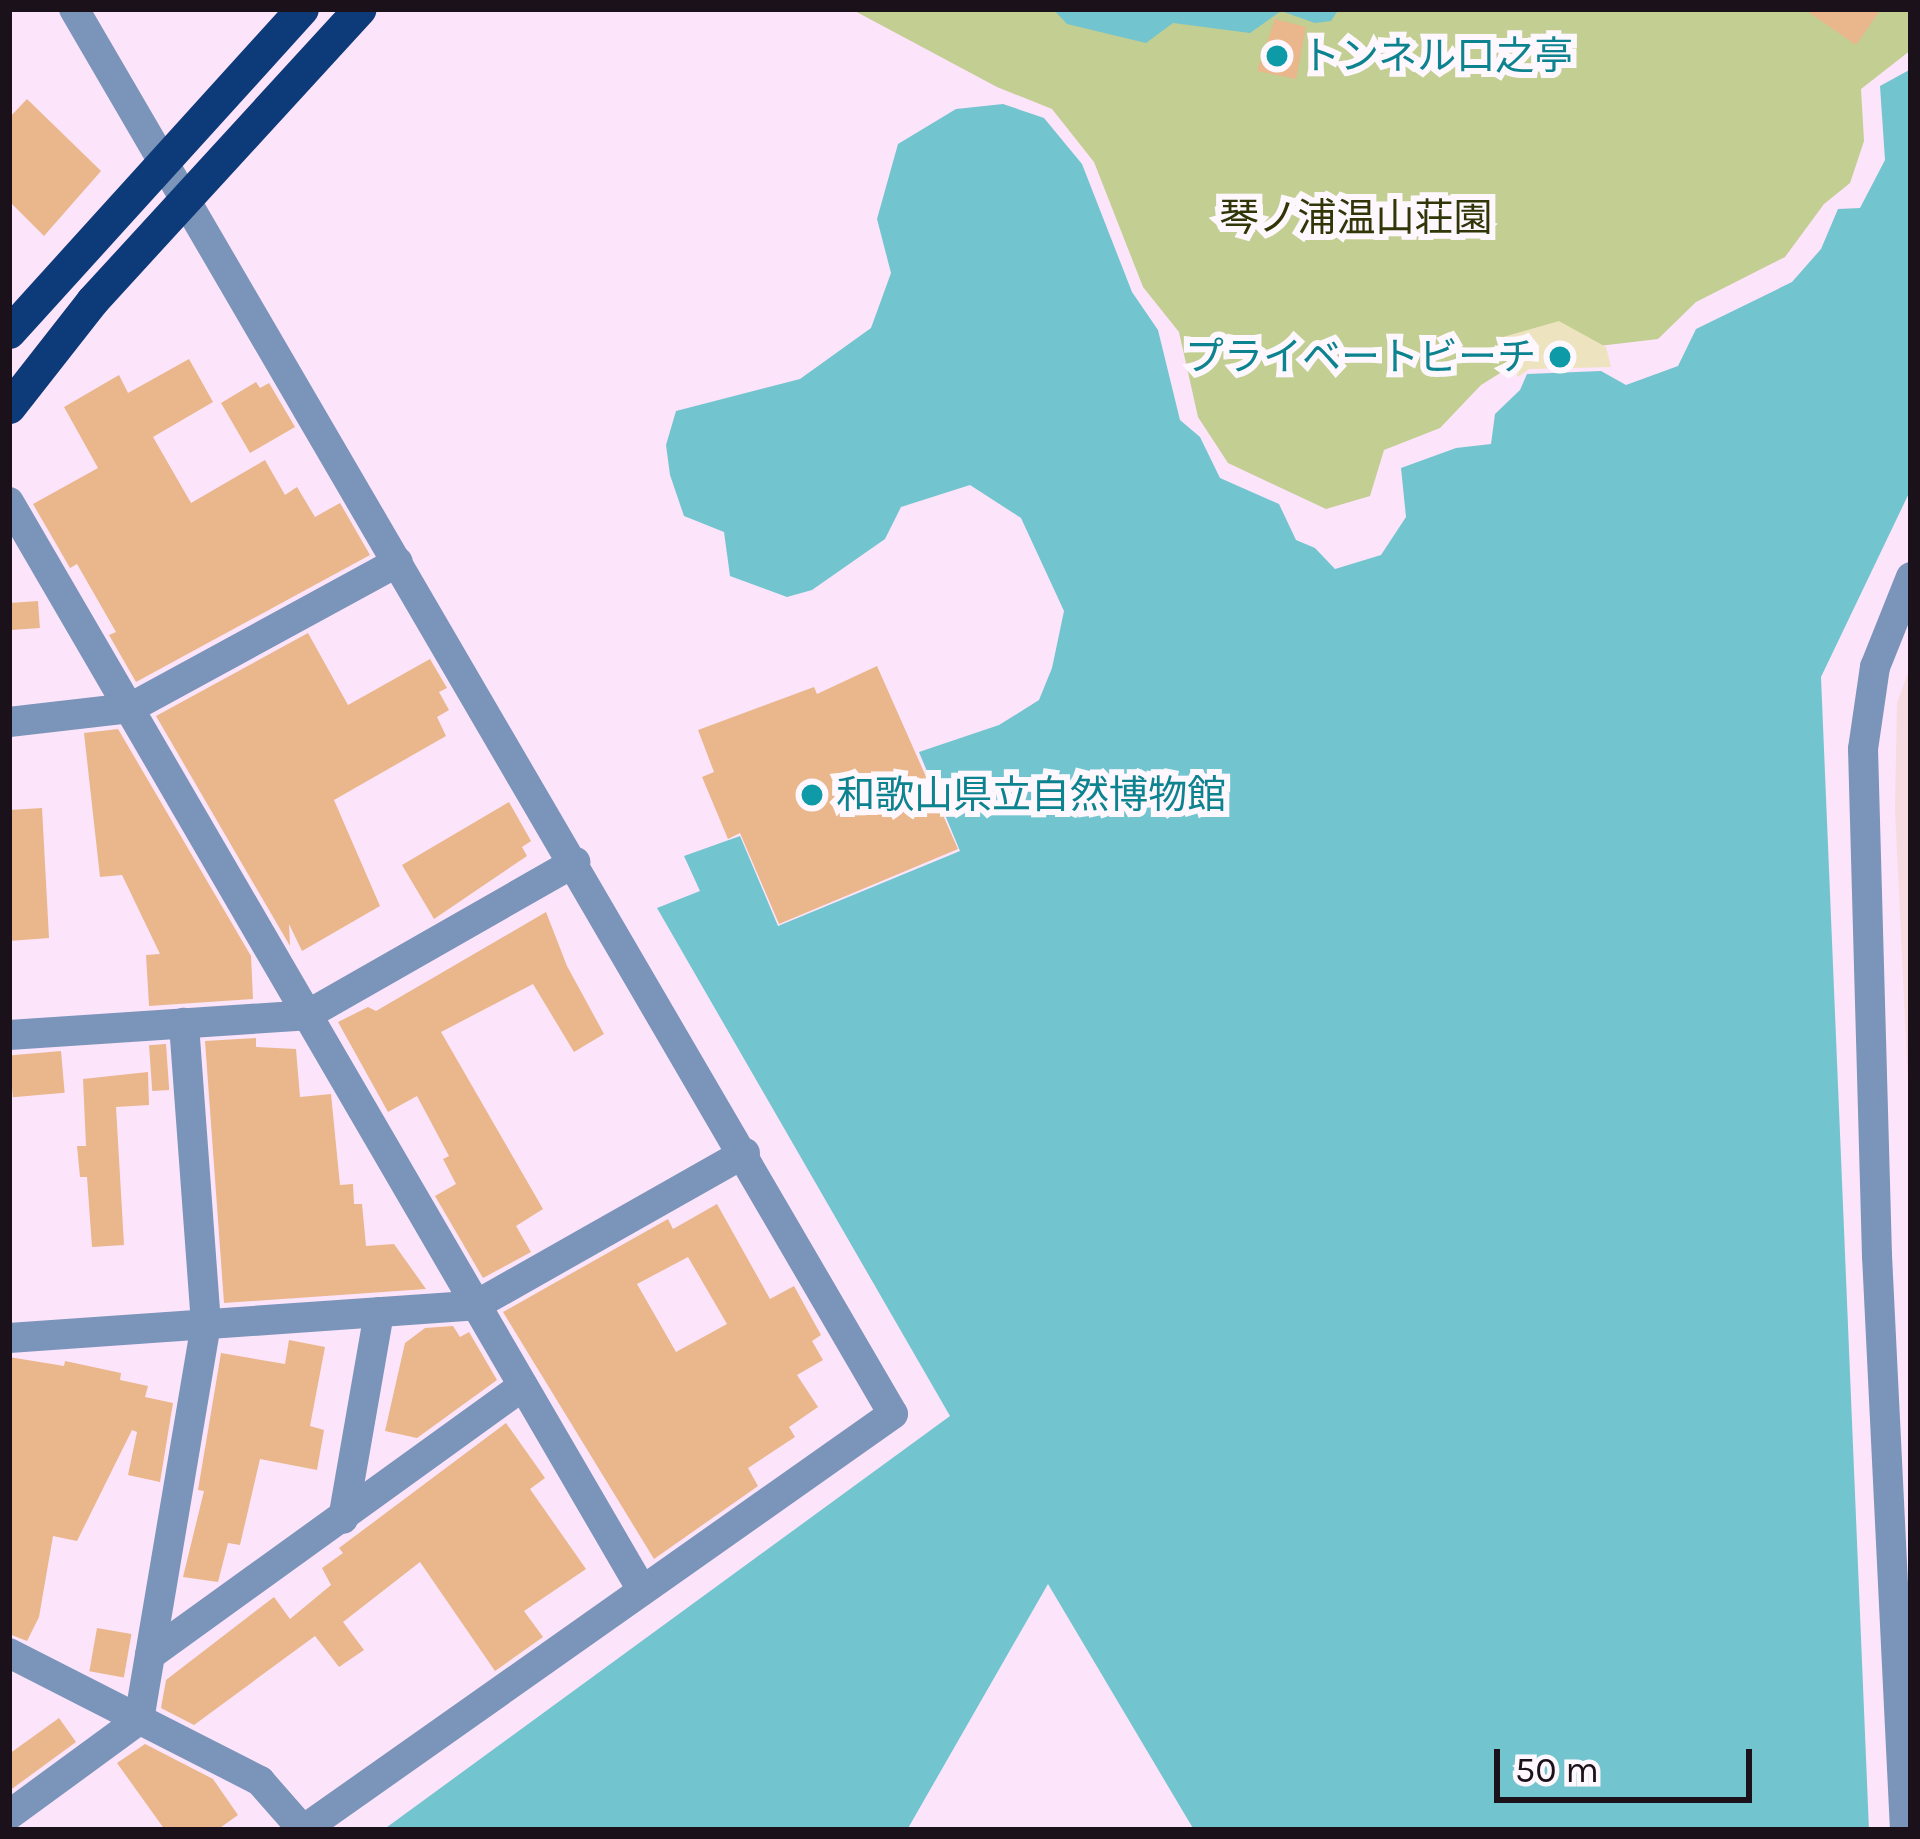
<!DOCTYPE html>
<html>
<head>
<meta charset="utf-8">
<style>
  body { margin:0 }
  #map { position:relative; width:1920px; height:1839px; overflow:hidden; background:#fce4fa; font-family:Karla,"Noto Sans JP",sans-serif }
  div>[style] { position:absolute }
  .industrial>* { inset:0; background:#f6dbe0 }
  .green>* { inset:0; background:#c2ce92 }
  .sand>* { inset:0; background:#ede3be }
  .water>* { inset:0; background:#72c5cf }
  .building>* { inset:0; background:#e9b78b; transform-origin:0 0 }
  .minor>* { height:30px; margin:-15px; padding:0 15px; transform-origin:15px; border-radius:15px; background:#7a94ba }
  .tertiary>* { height:30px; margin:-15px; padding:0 15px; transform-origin:15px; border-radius:15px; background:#7a94ba }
  .trunk>* { height:33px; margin:-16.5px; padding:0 16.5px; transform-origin:16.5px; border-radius:16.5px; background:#0d3a78 }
  .dots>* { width:33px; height:33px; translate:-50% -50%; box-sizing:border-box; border:6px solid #fef8fe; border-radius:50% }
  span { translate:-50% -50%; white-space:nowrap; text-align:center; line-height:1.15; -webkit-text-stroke:12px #fef8fe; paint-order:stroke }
  .culture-label { font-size:39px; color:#0d838f }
  .left { translate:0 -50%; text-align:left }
  .right { translate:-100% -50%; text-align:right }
  .park-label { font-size:39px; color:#303607 }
  .frame { position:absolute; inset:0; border:12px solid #1b111a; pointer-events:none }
  .scale { position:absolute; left:1494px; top:1749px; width:258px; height:54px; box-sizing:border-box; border:6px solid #1b111a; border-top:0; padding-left:15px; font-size:36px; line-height:42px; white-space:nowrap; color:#1b111a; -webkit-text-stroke:9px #fef8fe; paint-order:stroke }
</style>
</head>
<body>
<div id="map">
  <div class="industrial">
    <i style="clip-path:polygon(1911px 665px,1911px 1146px,1895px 809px,1897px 703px)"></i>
  </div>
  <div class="green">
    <i style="clip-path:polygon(851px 9px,1911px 9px,1911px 50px,1861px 89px,1864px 141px,1850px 183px,1824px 204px,1785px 257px,1696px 302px,1658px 339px,1531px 354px,1481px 385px,1440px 428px,1384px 450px,1370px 496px,1326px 509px,1228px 463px,1198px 417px,1179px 332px,1143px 287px,1094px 162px,1052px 109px,997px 87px)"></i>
  </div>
  <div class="sand">
    <i style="clip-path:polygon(1559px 321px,1606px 347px,1611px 367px,1529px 369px,1518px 377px,1503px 337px)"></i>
  </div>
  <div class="water">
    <i style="clip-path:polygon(1053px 9px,1124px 12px,1339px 9px,1331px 21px,1315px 23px,1281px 11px,1250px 33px,1173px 23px,1146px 43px,1067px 24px)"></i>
    <i style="clip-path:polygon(1911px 69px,1911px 489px,1821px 677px,1869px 1830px,1194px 1830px,1048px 1584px,907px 1830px,383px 1830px,950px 1416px,657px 908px,700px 891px,684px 856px,740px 836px,778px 926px,960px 851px,919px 752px,999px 725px,1039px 700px,1052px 668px,1064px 611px,1021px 518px,970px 485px,901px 507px,885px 539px,812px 590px,787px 597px,730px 576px,724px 532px,684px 516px,670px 475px,666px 445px,676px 411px,800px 379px,871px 328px,891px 273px,877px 219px,898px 144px,956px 109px,1003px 104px,1044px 118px,1082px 164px,1132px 292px,1158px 330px,1180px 420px,1200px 437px,1220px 478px,1279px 504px,1296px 540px,1315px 548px,1335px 569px,1381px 555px,1406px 517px,1401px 468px,1456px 448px,1491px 444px,1495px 414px,1520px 390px,1527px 374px,1601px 371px,1626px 385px,1678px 366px,1696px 329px,1792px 282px,1821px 249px,1838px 209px,1860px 208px,1885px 160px,1880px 86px)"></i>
  </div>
  <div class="building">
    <i style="clip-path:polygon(1804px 9px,1881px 9px,1856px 45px)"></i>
    <i style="clip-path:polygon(1275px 19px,1306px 27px,1296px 79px,1257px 71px)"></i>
    <i style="clip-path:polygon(27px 99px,101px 171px,44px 236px,9px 201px,9px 118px)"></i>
    <i style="clip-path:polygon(189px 359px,213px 402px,153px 437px,191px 503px,265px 460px,285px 495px,297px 487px,315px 517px,340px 503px,370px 555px,136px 682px,109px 635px,116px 632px,77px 564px,70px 568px,33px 504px,98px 468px,64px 407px,119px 375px,128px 393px)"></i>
    <i style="clip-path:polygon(256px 382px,260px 388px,269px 383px,295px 427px,250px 453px,221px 403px)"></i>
    <i style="left:38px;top:601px;width:27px;height:29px;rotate:86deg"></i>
    <i style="clip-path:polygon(308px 633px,348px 705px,430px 659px,447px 688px,439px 692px,449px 710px,437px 717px,446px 736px,334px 800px,380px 906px,302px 951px,289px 924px,290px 946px,156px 716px)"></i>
    <i style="clip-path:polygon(877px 666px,958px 849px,779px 924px,740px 833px,728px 839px,702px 777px,714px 772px,698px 730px,814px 687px,817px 694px)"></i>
    <i style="clip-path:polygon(118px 729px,251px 956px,253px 999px,149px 1006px,146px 955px,160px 954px,122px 875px,100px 877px,84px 733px)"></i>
    <i style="clip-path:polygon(509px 802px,531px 841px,522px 847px,527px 856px,434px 919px,402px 865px)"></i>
    <i style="clip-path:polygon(42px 808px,49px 938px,9px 941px,9px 810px)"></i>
    <i style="clip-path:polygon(546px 912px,567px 966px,604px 1034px,574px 1052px,533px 984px,441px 1032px,543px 1209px,516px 1226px,531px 1252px,483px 1278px,435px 1196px,456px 1184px,443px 1159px,449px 1156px,417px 1096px,388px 1112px,338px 1022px,368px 1007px,376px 1011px)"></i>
    <i style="clip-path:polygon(256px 1038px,256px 1047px,296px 1049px,300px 1097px,331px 1094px,340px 1185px,353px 1184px,354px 1204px,362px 1204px,366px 1246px,394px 1244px,426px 1289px,224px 1303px,205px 1041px)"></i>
    <i style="left:166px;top:1044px;width:46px;height:17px;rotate:86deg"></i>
    <i style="left:61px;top:1051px;width:42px;height:52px;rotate:85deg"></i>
    <i style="clip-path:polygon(148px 1072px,149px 1105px,116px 1107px,124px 1245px,92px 1247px,87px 1177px,80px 1177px,77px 1146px,86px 1146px,83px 1079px)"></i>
    <i style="clip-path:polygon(evenodd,717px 1204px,770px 1299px,794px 1286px,821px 1335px,812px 1341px,823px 1360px,797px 1375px,818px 1407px,789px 1427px,795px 1437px,748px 1468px,758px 1486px,654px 1559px,503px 1312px,668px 1219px,673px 1229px,717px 1204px,688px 1257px,727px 1324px,676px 1352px,637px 1284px,688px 1257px)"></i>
    <i style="clip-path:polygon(453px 1326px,460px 1337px,469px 1332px,497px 1380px,417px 1438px,385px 1431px,405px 1343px,425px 1328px)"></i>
    <i style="clip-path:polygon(289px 1340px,325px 1347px,310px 1426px,324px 1430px,317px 1470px,260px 1459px,240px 1545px,228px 1543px,218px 1582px,183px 1577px,204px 1491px,198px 1490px,221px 1353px,285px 1364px)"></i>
    <i style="clip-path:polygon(9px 1357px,64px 1366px,65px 1361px,121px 1373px,120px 1380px,148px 1386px,145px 1397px,173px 1403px,160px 1482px,128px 1475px,137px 1432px,132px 1430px,77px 1541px,53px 1536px,39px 1617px,27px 1641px,9px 1634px)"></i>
    <i style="clip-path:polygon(506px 1423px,545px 1478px,530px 1489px,586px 1569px,524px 1611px,543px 1637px,495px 1671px,420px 1562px,343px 1622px,364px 1650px,339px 1667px,315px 1636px,194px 1725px,161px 1708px,166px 1680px,274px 1597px,290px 1619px,331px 1585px,322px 1568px,343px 1553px,339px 1548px)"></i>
    <i style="left:97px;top:1628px;width:35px;height:44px;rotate:10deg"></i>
    <i style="clip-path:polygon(59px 1718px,76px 1742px,9px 1791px,9px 1754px)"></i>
    <i style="clip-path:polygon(145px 1744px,213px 1779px,238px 1815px,217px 1830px,165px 1830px,117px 1763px)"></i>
  </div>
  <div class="minor">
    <i style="left:74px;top:9px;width:1626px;rotate:59.76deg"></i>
    <i style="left:893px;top:1414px;width:722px;rotate:144.81deg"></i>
    <i style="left:9px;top:502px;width:1259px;rotate:59.81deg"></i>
    <i style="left:9px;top:722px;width:122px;rotate:-6.6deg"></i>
    <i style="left:130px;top:708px;width:305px;rotate:-28.6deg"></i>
    <i style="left:9px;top:1035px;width:299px;rotate:-3.8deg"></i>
    <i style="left:307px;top:1015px;width:309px;rotate:-29.7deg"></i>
    <i style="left:9px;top:1338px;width:468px;rotate:-4deg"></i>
    <i style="left:476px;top:1305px;width:309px;rotate:-29.5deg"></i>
    <i style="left:343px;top:1519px;width:210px;rotate:-80.1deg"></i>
    <i style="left:9px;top:1653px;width:282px;rotate:27deg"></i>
    <i style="left:260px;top:1781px;width:65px;rotate:48.7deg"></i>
    <i style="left:150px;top:1655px;width:460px;rotate:-35.8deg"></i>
    <i style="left:9px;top:1815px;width:161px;rotate:-36.2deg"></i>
    <i style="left:139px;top:1720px;width:402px;rotate:-80.4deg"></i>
    <i style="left:206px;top:1324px;width:302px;rotate:-94.2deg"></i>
  </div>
  <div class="tertiary">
    <i style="left:1905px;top:1830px;width:575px;rotate:-92.79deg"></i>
    <i style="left:1877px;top:1256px;width:507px;rotate:-91.58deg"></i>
    <i style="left:1863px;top:749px;width:83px;rotate:-81.7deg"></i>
    <i style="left:1875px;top:667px;width:97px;rotate:-68.2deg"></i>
  </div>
  <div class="trunk">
    <i style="left:9px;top:332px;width:436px;rotate:-47.8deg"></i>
    <i style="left:9px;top:407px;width:135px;rotate:-51.9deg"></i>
    <i style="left:92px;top:301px;width:396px;rotate:-47.5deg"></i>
  </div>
  <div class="dots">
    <i style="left:1277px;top:56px;background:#0f9aa8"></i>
    <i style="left:1560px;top:357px;background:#0f9aa8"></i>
    <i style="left:812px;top:795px;background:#0f9aa8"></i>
  </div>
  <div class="culture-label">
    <span class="left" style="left:1301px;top:56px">トンネル口之亭</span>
    <span class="right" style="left:1536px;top:357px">プライベートビーチ</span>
    <span class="left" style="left:836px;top:795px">和歌山県立自然博物館</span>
  </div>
  <div class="park-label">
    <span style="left:1356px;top:218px">琴ノ浦温山荘園</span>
  </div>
  <div class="frame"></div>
  <div class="scale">50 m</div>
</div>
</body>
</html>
